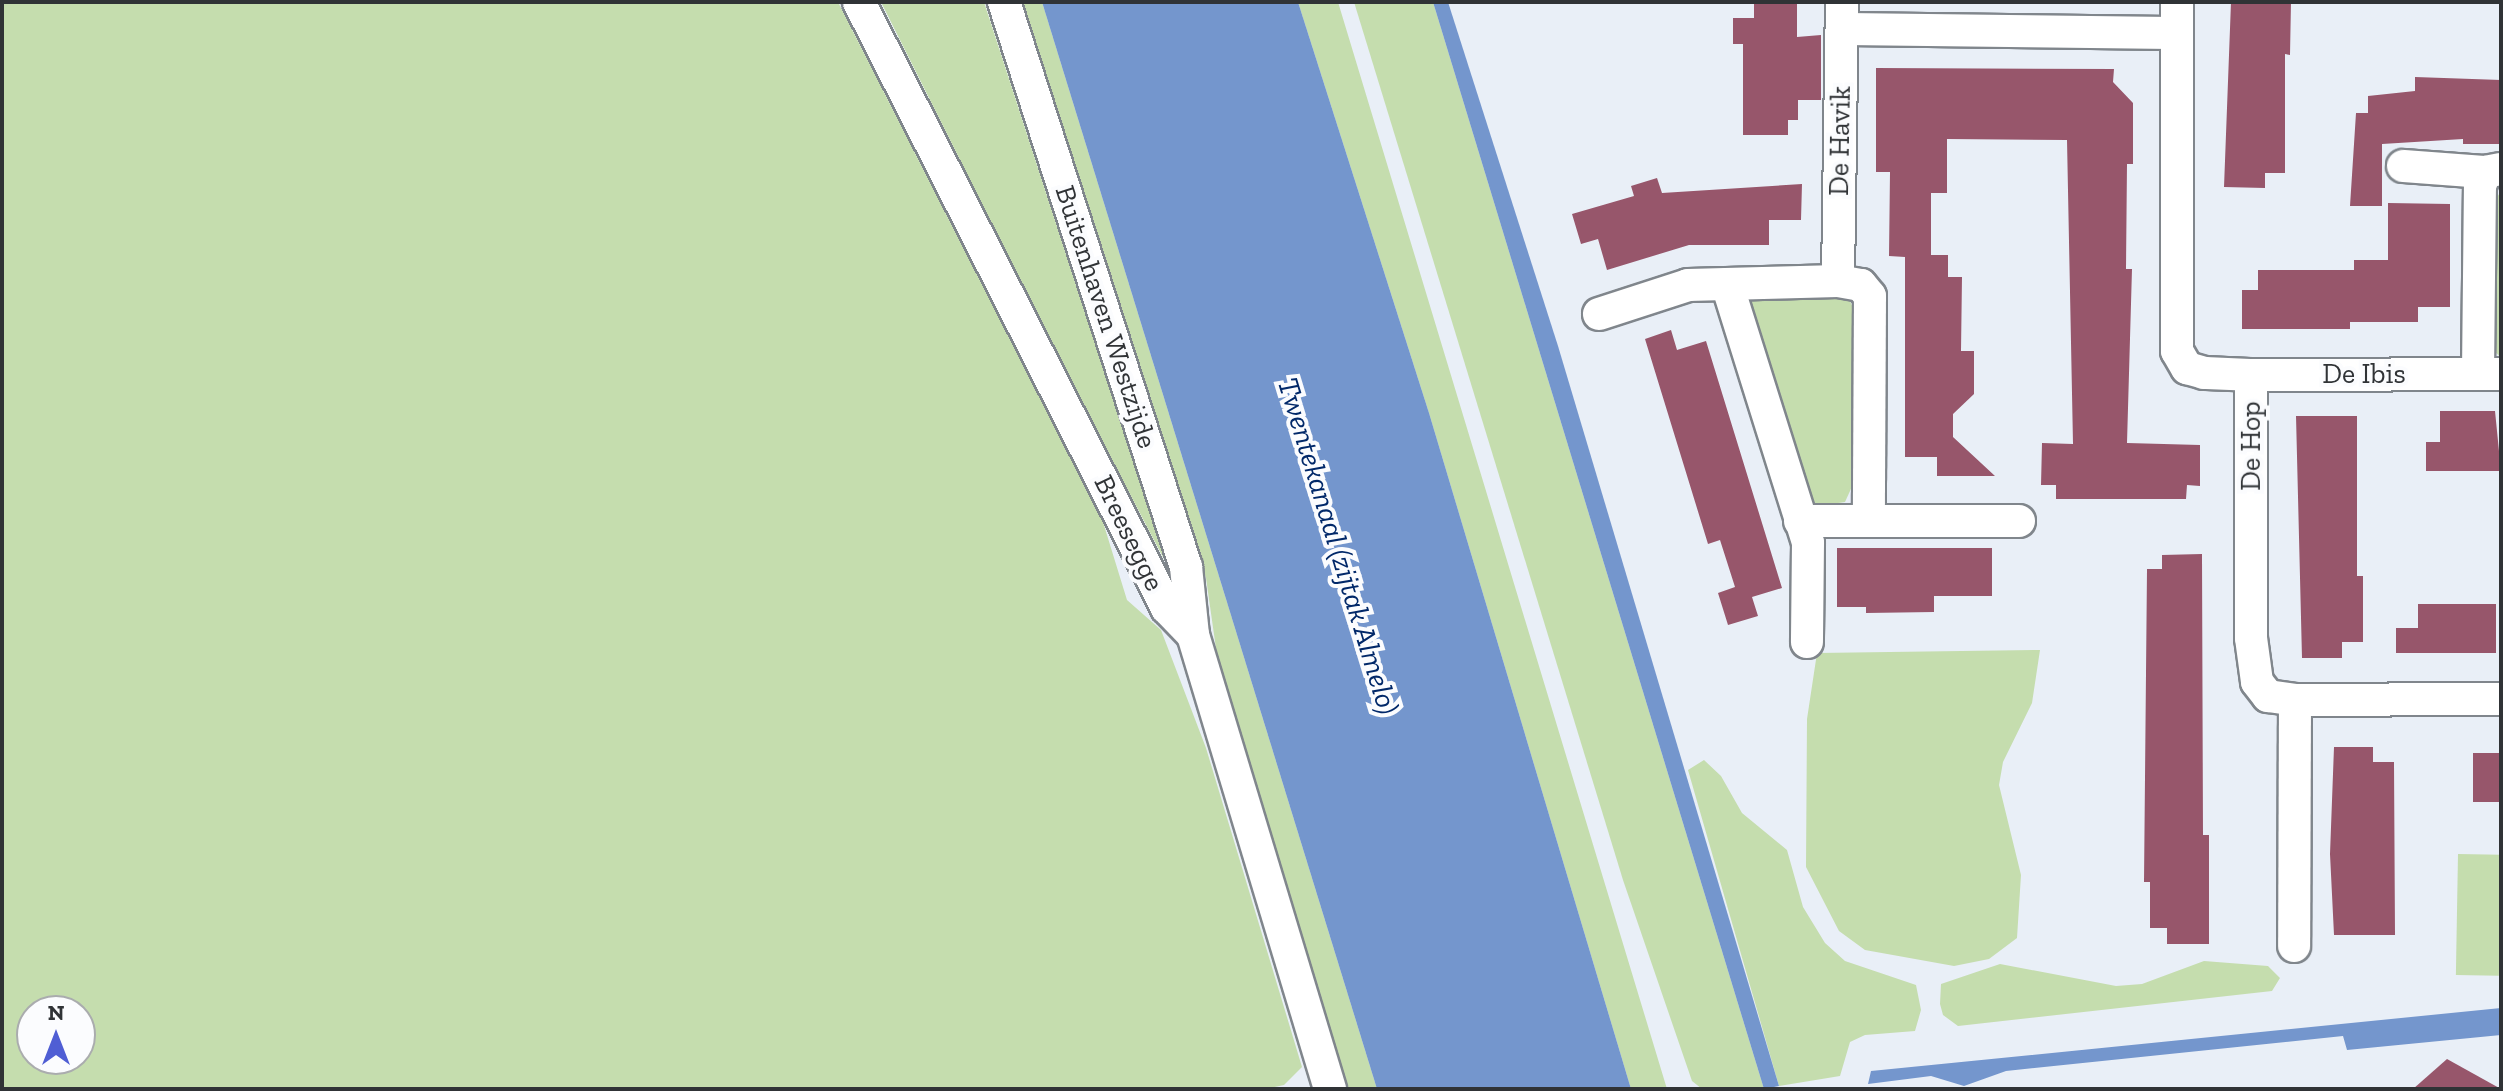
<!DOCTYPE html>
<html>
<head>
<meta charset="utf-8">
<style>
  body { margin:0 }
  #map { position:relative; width:2503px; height:1091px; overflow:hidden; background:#e9eff7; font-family:"Zilla Slab",serif }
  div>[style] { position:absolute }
  .green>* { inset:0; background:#c5ddae; transform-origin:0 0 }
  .water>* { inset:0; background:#7496cd }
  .building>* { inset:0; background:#97566b; transform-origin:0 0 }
  .roads { filter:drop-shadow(2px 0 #80868c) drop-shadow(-2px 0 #80868c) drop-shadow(0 2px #80868c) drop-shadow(0 -2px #80868c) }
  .street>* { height:32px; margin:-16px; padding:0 16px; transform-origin:16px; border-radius:16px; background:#fff }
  span { translate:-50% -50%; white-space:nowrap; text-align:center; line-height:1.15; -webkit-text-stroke:8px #fbfcfe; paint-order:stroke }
  .street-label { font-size:28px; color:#303336 }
  .water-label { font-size:30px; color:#012869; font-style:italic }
  .frame { position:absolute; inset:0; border:4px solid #303336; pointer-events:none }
  .north { position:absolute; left:16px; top:995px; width:80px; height:80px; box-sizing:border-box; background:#fbfcfe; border:2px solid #aaacae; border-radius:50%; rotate:0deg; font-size:22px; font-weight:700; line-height:32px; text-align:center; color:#303336 }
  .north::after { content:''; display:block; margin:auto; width:28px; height:36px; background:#4f5ed4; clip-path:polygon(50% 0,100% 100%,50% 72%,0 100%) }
</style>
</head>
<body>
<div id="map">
  <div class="green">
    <i style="clip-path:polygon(evenodd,2px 2px,838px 2px,1103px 522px,1127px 600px,1161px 630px,1206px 748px,1302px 1067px,1284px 1085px,1266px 1089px,2px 1089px,2px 2px,32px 1011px,80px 1011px,80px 1059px,32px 1059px,32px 1011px)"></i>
    <i style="clip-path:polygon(881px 2px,984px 2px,1167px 565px,1064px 368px)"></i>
    <i style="clip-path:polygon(1013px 2px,1042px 2px,1377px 1089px,1339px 1089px,1226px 719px,1206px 578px,1121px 344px)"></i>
    <i style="clip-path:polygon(1298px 2px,1338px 2px,1667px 1089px,1631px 1089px,1429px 413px)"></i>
    <i style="clip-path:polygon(1354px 2px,1433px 2px,1764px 1089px,1702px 1089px,1692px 1081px,1623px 880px)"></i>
    <i style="clip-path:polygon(2501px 191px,2501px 358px,2490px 346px,2492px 205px)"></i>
    <i style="clip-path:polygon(1831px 294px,1849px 299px,1860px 323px,1860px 469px,1845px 502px,1818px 506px,1799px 486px,1746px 299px)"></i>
    <i style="clip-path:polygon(2040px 650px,2032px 703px,2003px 762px,1999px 785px,2021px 875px,2017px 938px,1989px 959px,1954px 966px,1865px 950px,1839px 931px,1806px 867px,1807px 719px,1817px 653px)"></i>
    <i style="clip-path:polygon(1704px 760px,1721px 776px,1742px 813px,1787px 850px,1803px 907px,1825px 943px,1845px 961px,1916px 985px,1921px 1010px,1915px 1031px,1865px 1035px,1850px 1042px,1840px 1076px,1779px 1086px,1688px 770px)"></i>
    <i style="left:2458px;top:854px;width:43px;height:121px;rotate:1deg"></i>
    <i style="clip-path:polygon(2204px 961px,2268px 966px,2280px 978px,2272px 991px,1958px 1026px,1943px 1015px,1940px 1004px,1941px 984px,2000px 964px,2116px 986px,2142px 984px)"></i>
  </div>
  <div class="water">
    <i style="clip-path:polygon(1042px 2px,1298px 2px,1429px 413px,1631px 1089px,1377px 1089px)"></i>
    <i style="clip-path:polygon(1433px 2px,1448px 2px,1558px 346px,1779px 1086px,1764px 1089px)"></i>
    <i style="clip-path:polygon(2501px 1008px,2501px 1035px,2347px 1050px,2343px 1036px,2006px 1071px,1964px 1086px,1931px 1076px,1868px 1084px,1871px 1071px)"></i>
  </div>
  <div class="building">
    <i style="clip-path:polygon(1754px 2px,1797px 2px,1797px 37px,1821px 35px,1821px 100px,1798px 100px,1798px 120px,1788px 120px,1788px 135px,1743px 135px,1743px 44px,1733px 44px,1733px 18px,1754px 18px)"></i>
    <i style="clip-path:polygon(2231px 2px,2291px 2px,2290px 55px,2285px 54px,2285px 173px,2265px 173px,2265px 188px,2224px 187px)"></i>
    <i style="clip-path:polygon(1876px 68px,2114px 69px,2113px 82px,2133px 103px,2133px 164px,2127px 164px,2126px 269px,2132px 269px,2127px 443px,2200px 445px,2200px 486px,2187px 485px,2186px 499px,2056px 499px,2056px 485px,2041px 485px,2042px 443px,2073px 444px,2067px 140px,1947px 139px,1947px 193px,1931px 193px,1931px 255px,1948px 255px,1948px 277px,1962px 277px,1961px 351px,1974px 351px,1974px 394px,1953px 414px,1953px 437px,1995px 476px,1937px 476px,1937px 457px,1905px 457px,1905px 257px,1889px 256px,1890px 172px,1876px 172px)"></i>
    <i style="clip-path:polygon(2415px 77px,2501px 80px,2501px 144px,2463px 144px,2463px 139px,2382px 144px,2382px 206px,2350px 206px,2356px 113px,2368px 113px,2368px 96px,2415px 91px)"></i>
    <i style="clip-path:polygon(1657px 178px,1662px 193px,1802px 184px,1801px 220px,1769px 220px,1769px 245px,1689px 245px,1607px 270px,1598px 239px,1581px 244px,1572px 214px,1634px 196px,1631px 186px)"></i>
    <i style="clip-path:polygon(2388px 203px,2450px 204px,2450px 307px,2418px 307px,2418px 322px,2350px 322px,2350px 329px,2242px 329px,2242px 290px,2258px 290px,2258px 270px,2354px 270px,2354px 260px,2388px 260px)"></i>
    <i style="clip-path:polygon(1671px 330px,1677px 350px,1706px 341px,1782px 588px,1752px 597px,1758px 616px,1728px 625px,1718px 593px,1735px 587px,1720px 540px,1708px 544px,1645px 339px)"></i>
    <i style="clip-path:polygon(2440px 411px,2495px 411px,2501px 471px,2426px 471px,2426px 442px,2440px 442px)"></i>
    <i style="clip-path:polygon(2296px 416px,2357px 416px,2357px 576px,2363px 576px,2363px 642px,2342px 642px,2342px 658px,2302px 658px)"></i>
    <i style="clip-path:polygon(1837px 548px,1992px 548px,1992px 596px,1934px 596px,1934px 612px,1866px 613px,1866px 607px,1837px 607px)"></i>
    <i style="clip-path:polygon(2202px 554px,2203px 835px,2209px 835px,2209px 944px,2167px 944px,2167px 928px,2150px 928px,2150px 882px,2144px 882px,2147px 569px,2162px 569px,2162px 555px)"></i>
    <i style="clip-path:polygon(2418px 604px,2496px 604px,2496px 653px,2396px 653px,2396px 628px,2418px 628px)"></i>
    <i style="clip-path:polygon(2334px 747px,2373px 747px,2373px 762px,2394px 762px,2395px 935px,2334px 935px,2330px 854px)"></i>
    <i style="left:2473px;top:753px;width:28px;height:49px"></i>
    <i style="clip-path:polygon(2447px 1059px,2501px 1089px,2413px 1089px)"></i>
  </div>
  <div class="roads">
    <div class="street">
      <i style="left:859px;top:2px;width:680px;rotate:63.06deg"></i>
      <i style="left:1167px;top:608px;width:37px;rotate:46deg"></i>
      <i style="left:1193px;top:635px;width:474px;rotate:73.2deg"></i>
      <i style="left:1004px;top:2px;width:594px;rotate:72.15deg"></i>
      <i style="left:1186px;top:567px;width:68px;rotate:84.1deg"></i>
      <i style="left:2177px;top:2px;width:349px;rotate:90deg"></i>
      <i style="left:2177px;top:351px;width:20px;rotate:60deg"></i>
      <i style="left:2187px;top:368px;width:18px;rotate:16deg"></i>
      <i style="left:2204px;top:373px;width:47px;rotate:2.4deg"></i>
      <i style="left:2251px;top:375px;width:263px;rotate:90deg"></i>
      <i style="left:2251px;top:638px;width:44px;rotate:82.2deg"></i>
      <i style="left:2257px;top:682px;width:18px;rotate:52deg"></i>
      <i style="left:2268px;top:696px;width:27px;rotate:8deg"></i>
      <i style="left:2295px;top:700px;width:246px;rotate:90.2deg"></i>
      <i style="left:1842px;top:29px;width:334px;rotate:0.7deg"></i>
      <i style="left:2403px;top:166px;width:82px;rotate:4.2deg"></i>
      <i style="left:1838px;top:281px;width:279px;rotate:-89.2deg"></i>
      <i style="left:1727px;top:284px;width:271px;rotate:72.6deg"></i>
      <i style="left:1808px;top:543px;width:99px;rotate:90.6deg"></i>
      <i style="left:1599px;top:314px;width:94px;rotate:-18deg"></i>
      <i style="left:1688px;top:285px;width:150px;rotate:-1.5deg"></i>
      <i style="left:1838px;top:281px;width:23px;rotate:10deg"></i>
      <i style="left:1861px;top:285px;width:14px;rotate:51deg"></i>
      <i style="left:1870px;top:296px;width:224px;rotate:90.3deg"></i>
      <i style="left:2478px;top:373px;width:187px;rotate:-89.4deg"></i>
      <i style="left:2480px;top:186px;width:15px;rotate:-70deg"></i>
      <i style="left:2485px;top:172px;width:16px;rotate:-11deg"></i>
      <i style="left:2251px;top:375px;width:250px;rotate:-0.2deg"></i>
      <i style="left:1800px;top:521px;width:219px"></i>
      <i style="left:2295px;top:700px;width:206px;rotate:-0.3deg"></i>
    </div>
  </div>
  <div class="street-label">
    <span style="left:1840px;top:141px;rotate:-89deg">De Havik</span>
    <span style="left:1106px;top:317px;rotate:72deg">Buitenhaven Westzijde</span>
    <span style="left:2364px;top:374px">De Ibis</span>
    <span style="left:2251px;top:446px;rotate:-90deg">De Hop</span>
    <span style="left:1129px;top:533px;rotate:64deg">Breesegge</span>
  </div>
  <div class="water-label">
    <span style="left:1338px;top:546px;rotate:73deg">Twentekanaal (zijtak Almelo)</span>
  </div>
  <div class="frame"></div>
  <div class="north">N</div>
</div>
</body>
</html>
